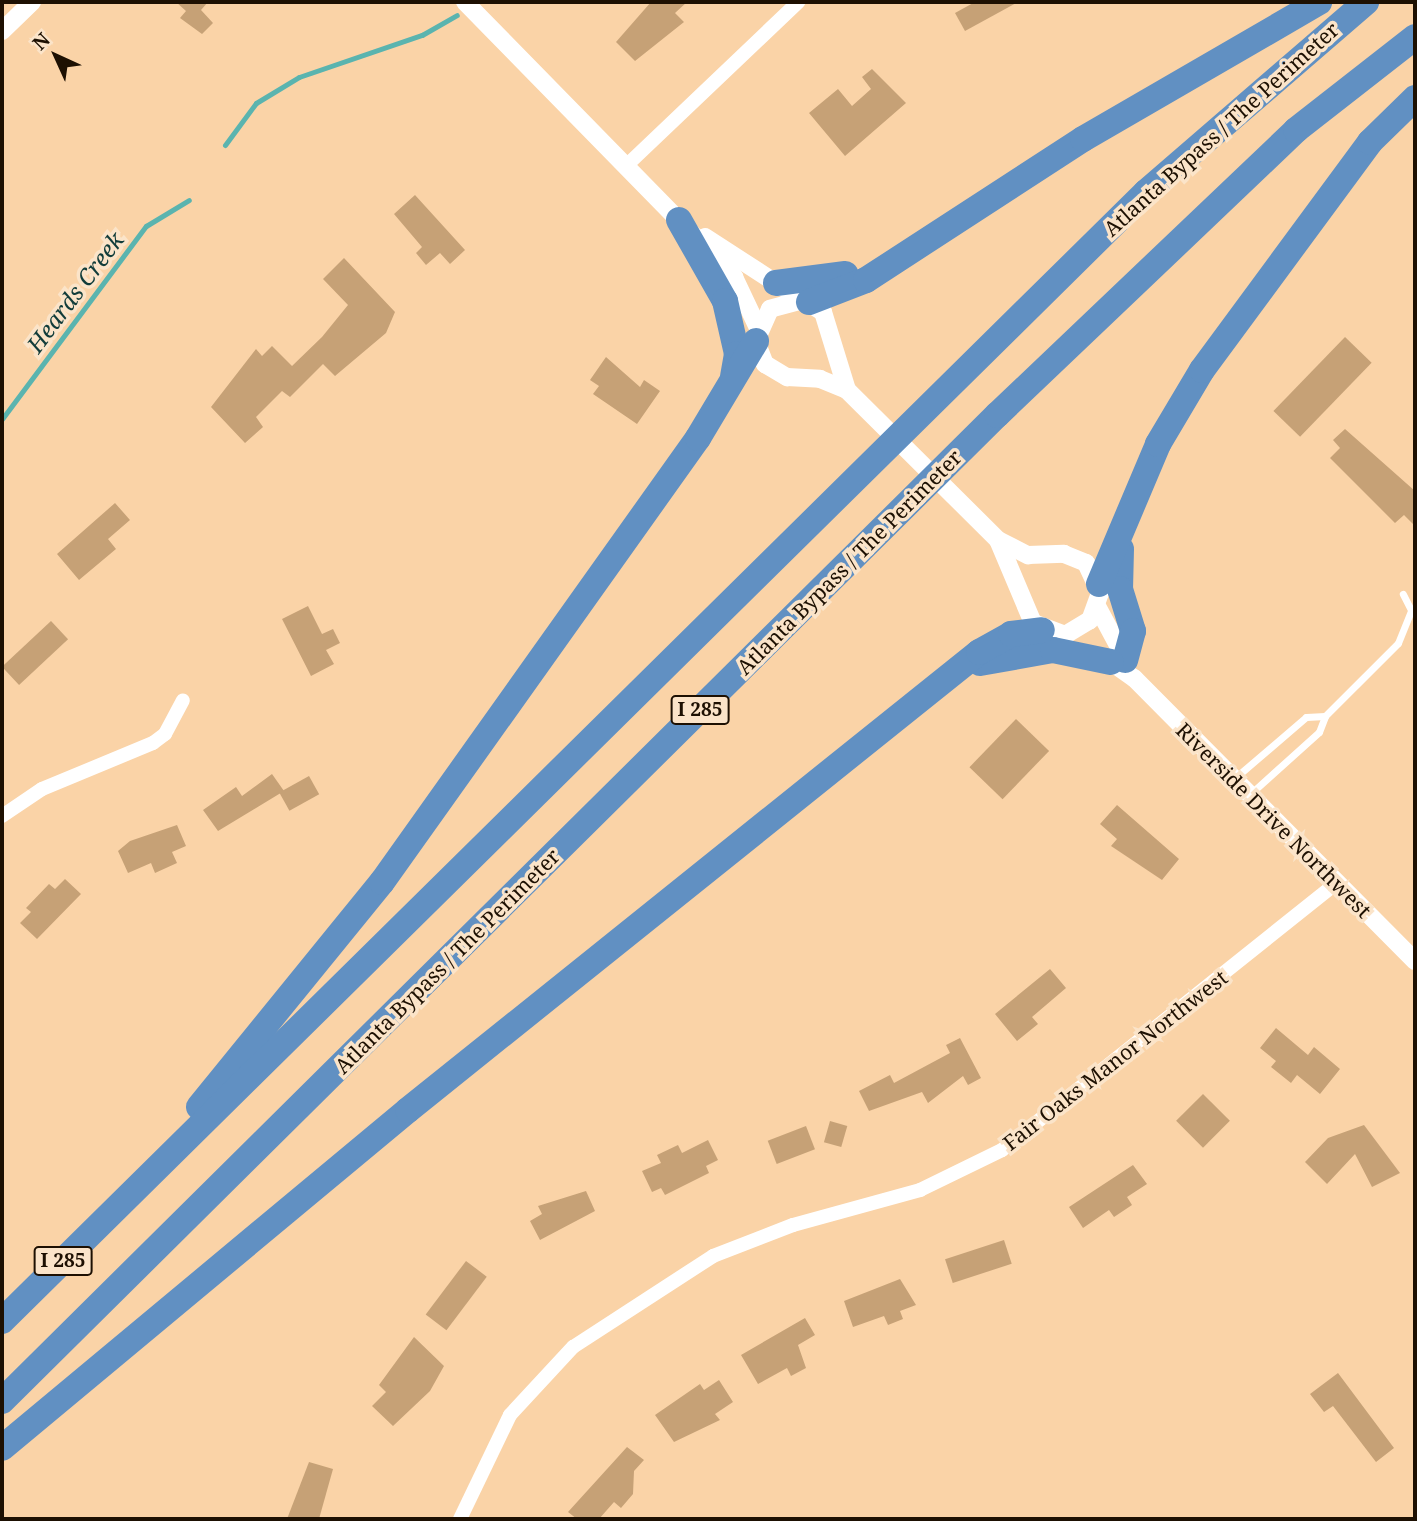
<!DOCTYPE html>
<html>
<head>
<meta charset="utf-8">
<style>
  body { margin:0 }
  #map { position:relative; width:1417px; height:1521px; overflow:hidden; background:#fad3a7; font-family:"Noto Serif",serif }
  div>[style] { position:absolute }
  .stream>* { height:5px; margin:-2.5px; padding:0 2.5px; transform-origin:2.5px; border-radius:2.5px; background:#5ab4af }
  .building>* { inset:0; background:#c6a176; transform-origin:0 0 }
  .service>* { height:7px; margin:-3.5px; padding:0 3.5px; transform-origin:3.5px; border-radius:3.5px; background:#fff }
  .minor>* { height:14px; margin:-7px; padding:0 7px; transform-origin:7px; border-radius:7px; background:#fff }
  .tertiary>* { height:18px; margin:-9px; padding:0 9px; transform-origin:9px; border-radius:9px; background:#fff }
  .motorway>* { height:26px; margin:-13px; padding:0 13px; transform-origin:13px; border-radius:13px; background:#6190c2 }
  span { translate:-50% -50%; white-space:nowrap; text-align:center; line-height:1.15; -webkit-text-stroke:7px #fbe4c9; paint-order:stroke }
  .shield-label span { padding:2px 5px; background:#fbe4c9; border:2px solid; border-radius:5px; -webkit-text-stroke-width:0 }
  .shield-label { font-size:19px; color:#1d1002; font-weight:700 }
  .street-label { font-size:21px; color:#1d1002 }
  .water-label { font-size:23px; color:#113c3a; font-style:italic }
  .frame { position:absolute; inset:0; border:4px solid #1d1002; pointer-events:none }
  .north { position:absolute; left:21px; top:21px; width:70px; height:70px; -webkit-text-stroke:5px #fbe4c9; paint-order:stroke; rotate:315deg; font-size:19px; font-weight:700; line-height:28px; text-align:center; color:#1d1002 }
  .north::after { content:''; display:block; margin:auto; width:24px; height:32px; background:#1d1002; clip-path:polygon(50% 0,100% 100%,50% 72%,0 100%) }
</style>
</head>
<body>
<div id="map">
  <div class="stream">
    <i style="left:225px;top:145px;width:52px;rotate:-53.6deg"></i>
    <i style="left:256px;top:103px;width:50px;rotate:-31.2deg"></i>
    <i style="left:299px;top:77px;width:130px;rotate:-18.9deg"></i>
    <i style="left:422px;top:35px;width:40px;rotate:-29.7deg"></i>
    <i style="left:2px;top:419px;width:241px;rotate:-53.3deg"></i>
    <i style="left:146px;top:226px;width:50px;rotate:-31.2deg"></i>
  </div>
  <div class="building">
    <i style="clip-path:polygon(176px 2px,208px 2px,201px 10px,213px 23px,202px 34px,180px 18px,186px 11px)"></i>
    <i style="clip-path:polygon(651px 2px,687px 2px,675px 13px,684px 22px,635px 61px,616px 42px)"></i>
    <i style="clip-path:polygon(975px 2px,1018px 2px,965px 31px,955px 13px)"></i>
    <i style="clip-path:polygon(872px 69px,906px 103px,845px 156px,809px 113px,838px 89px,852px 106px,871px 89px,862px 77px)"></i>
    <i style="clip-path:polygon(415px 195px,465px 250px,450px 264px,440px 253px,426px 265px,416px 253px,422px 247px,394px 214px)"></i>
    <i style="clip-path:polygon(344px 258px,395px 312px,386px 333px,335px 376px,323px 364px,290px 397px,282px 391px,256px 417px,263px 427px,245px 443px,211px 407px,256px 349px,262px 356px,272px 346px,292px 366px,322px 337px,348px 305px,323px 279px)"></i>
    <i style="left:1345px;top:337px;width:37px;height:103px;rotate:44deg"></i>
    <i style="clip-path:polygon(606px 357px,640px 387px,644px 380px,660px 391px,637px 424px,593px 394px,599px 386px,590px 380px)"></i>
    <i style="clip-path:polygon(1345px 429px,1415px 491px,1415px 526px,1404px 515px,1395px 523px,1330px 458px,1340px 448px,1333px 440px)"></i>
    <i style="clip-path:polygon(115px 503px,130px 520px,108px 539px,116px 549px,79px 580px,57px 554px)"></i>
    <i style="clip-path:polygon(308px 606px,322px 634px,333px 629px,340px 643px,326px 650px,334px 664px,311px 676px,282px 619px)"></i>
    <i style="left:51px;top:621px;width:25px;height:67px;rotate:47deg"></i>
    <i style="left:1016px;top:719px;width:46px;height:67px;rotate:44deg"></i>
    <i style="clip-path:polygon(272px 774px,284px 791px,218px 831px,203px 810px,236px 787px,242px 796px)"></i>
    <i style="left:309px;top:776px;width:21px;height:34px;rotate:61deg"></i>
    <i style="clip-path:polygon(1117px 805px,1179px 859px,1162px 880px,1111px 846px,1117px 839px,1100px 824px)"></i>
    <i style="clip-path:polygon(177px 825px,186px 846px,172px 852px,177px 863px,155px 873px,151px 863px,128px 873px,118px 851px,130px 841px)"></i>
    <i style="clip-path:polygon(65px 879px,81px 894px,37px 939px,20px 923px,31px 912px,26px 908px,49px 884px,55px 889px)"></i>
    <i style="clip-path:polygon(1050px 969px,1066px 988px,1032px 1017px,1038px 1024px,1017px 1041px,995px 1014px)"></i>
    <i style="clip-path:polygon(1276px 1028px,1308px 1055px,1314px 1047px,1340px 1069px,1320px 1094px,1297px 1075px,1291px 1083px,1271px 1067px,1276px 1061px,1260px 1048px)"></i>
    <i style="clip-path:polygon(960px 1038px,981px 1078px,968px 1085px,963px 1076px,928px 1103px,922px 1092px,869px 1111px,859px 1091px,890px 1075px,894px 1083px,950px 1053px,946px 1045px)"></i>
    <i style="left:1203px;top:1094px;width:38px;height:38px;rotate:45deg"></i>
    <i style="left:830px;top:1121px;width:18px;height:22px;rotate:16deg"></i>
    <i style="clip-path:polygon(1364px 1125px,1400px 1173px,1372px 1187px,1355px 1154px,1327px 1184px,1305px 1162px,1328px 1138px)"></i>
    <i style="left:806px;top:1126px;width:25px;height:41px;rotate:69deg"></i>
    <i style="clip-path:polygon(708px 1140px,718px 1160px,706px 1166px,709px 1173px,665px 1195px,661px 1188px,652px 1192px,642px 1171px,661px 1163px,657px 1155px,678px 1145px,682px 1153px)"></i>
    <i style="clip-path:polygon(1133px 1165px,1147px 1184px,1127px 1197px,1132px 1205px,1114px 1217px,1109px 1210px,1083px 1228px,1069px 1207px)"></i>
    <i style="clip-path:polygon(586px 1191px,595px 1211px,540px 1240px,530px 1221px,542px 1214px,538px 1206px)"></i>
    <i style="left:1004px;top:1240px;width:25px;height:62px;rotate:72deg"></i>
    <i style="left:466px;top:1261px;width:26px;height:67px;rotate:37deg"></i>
    <i style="clip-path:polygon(900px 1279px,916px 1305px,900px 1311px,903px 1319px,888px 1325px,884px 1316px,853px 1327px,844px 1301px)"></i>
    <i style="clip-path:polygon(805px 1318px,815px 1335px,798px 1345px,806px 1368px,791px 1376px,787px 1368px,758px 1384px,741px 1355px)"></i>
    <i style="clip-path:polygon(414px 1337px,444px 1366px,430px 1391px,393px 1426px,372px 1406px,386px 1392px,379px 1385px)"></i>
    <i style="clip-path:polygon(1338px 1373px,1394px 1448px,1376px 1462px,1333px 1406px,1324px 1412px,1310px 1394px)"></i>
    <i style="clip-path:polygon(719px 1380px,733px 1402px,715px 1414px,720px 1420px,674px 1442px,655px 1415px,700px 1384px,704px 1390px)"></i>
    <i style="clip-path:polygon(627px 1447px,644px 1460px,634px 1471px,633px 1494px,621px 1508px,614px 1502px,599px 1519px,577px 1519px,568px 1512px)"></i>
    <i style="clip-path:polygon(309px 1462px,333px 1469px,319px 1519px,287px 1519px)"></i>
  </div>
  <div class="service">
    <i style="left:1236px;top:777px;width:92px;rotate:-40.6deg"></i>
    <i style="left:1306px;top:717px;width:19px;rotate:-3deg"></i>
    <i style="left:1249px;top:795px;width:94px;rotate:-42deg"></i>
    <i style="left:1319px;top:732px;width:17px;rotate:-69deg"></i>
    <i style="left:1325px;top:716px;width:103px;rotate:-45deg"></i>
    <i style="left:1398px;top:643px;width:35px;rotate:-68deg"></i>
    <i style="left:1411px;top:610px;width:18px;rotate:-117deg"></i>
  </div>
  <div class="minor">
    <i style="left:626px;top:166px;width:238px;rotate:-43.6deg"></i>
    <i style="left:2px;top:816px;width:48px;rotate:-34deg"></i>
    <i style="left:42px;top:789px;width:120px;rotate:-22.5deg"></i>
    <i style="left:153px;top:743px;width:15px;rotate:-37deg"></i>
    <i style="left:165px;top:734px;width:38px;rotate:-62deg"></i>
    <i style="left:460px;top:1519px;width:115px;rotate:-64.3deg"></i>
    <i style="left:510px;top:1415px;width:93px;rotate:-47.2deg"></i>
    <i style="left:573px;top:1347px;width:167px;rotate:-33deg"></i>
    <i style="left:713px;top:1256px;width:86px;rotate:-21.2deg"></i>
    <i style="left:793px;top:1225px;width:132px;rotate:-15.4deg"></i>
    <i style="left:920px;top:1190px;width:91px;rotate:-26deg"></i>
    <i style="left:1002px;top:1150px;width:428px;rotate:-38.6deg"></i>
  </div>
  <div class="tertiary">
    <i style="left:465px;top:2px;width:385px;rotate:45.6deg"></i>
    <i style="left:734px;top:277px;width:56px;rotate:64.8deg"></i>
    <i style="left:2px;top:31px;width:42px;rotate:-44deg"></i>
    <i style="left:705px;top:237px;width:95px;rotate:33deg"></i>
    <i style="left:847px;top:390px;width:82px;rotate:-107.1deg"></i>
    <i style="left:823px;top:312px;width:23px;rotate:-149deg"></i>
    <i style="left:803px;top:300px;width:34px;rotate:165deg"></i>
    <i style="left:770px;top:309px;width:35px;rotate:114deg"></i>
    <i style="left:756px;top:341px;width:25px;rotate:69deg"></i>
    <i style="left:765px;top:364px;width:26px;rotate:31deg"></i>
    <i style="left:787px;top:377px;width:33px;rotate:3deg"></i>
    <i style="left:820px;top:379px;width:29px;rotate:22deg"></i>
    <i style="left:847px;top:390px;width:213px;rotate:44.8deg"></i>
    <i style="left:998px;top:540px;width:34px;rotate:27deg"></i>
    <i style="left:1028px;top:555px;width:36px;rotate:-2deg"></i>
    <i style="left:1064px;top:554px;width:24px;rotate:22deg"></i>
    <i style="left:1086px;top:563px;width:33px;rotate:65deg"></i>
    <i style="left:1100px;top:593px;width:29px;rotate:110deg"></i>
    <i style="left:1090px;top:620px;width:29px;rotate:149deg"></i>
    <i style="left:1065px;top:635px;width:34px;rotate:-159deg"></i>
    <i style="left:1033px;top:623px;width:90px;rotate:-112.9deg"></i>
    <i style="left:1098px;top:608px;width:61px;rotate:61.8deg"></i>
    <i style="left:1108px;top:660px;width:32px;rotate:35deg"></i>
    <i style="left:1134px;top:678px;width:399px;rotate:45.2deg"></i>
  </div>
  <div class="motorway">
    <i style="left:679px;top:220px;width:93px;rotate:60.4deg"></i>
    <i style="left:725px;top:301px;width:54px;rotate:77.2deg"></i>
    <i style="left:737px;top:354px;width:22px;rotate:100deg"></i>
    <i style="left:776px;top:283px;width:70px;rotate:-7.4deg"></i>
    <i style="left:809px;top:302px;width:61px;rotate:-21.1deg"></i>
    <i style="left:866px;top:280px;width:259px;rotate:-33deg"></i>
    <i style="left:1083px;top:139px;width:273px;rotate:-30.1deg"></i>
    <i style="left:1121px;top:549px;width:40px;rotate:91.4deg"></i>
    <i style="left:1120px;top:589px;width:44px;rotate:72.8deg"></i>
    <i style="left:1133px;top:631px;width:30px;rotate:105deg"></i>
    <i style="left:1099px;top:584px;width:152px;rotate:-67.1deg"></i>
    <i style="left:1158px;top:444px;width:86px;rotate:-59.3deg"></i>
    <i style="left:1202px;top:370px;width:283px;rotate:-53.6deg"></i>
    <i style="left:1370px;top:142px;width:63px;rotate:-44.4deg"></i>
    <i style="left:980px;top:663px;width:74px;rotate:-10.1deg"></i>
    <i style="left:1053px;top:650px;width:59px;rotate:11.7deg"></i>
    <i style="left:199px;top:1107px;width:290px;rotate:-50.9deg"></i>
    <i style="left:382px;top:882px;width:545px;rotate:-54.56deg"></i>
    <i style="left:698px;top:438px;width:113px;rotate:-59.1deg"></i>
    <i style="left:2px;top:1321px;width:1607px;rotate:-44.62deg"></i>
    <i style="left:1146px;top:192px;width:291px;rotate:-40.8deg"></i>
    <i style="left:2px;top:1401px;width:1401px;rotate:-44.74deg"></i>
    <i style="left:997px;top:415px;width:413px;rotate:-43.6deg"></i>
    <i style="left:1296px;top:130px;width:151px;rotate:-38deg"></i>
    <i style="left:2px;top:1448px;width:528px;rotate:-39.78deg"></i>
    <i style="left:408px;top:1110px;width:732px;rotate:-38.73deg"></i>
    <i style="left:979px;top:652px;width:37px;rotate:-29deg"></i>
    <i style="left:1011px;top:634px;width:31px;rotate:-7deg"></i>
  </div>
  <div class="shield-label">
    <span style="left:700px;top:710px">I 285</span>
    <span style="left:63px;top:1261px">I 285</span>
  </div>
  <div class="street-label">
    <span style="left:1221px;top:129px;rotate:-42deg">Atlanta Bypass / The Perimeter</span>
    <span style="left:849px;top:562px;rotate:-45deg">Atlanta Bypass / The Perimeter</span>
    <span style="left:1274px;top:820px;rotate:45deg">Riverside Drive Northwest</span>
    <span style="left:447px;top:961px;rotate:-45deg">Atlanta Bypass / The Perimeter</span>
    <span style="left:1115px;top:1060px;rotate:-38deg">Fair Oaks Manor Northwest</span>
  </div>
  <div class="water-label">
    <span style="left:75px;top:292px;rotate:-53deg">Heards Creek</span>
  </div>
  <div class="frame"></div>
  <div class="north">N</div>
</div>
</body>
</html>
